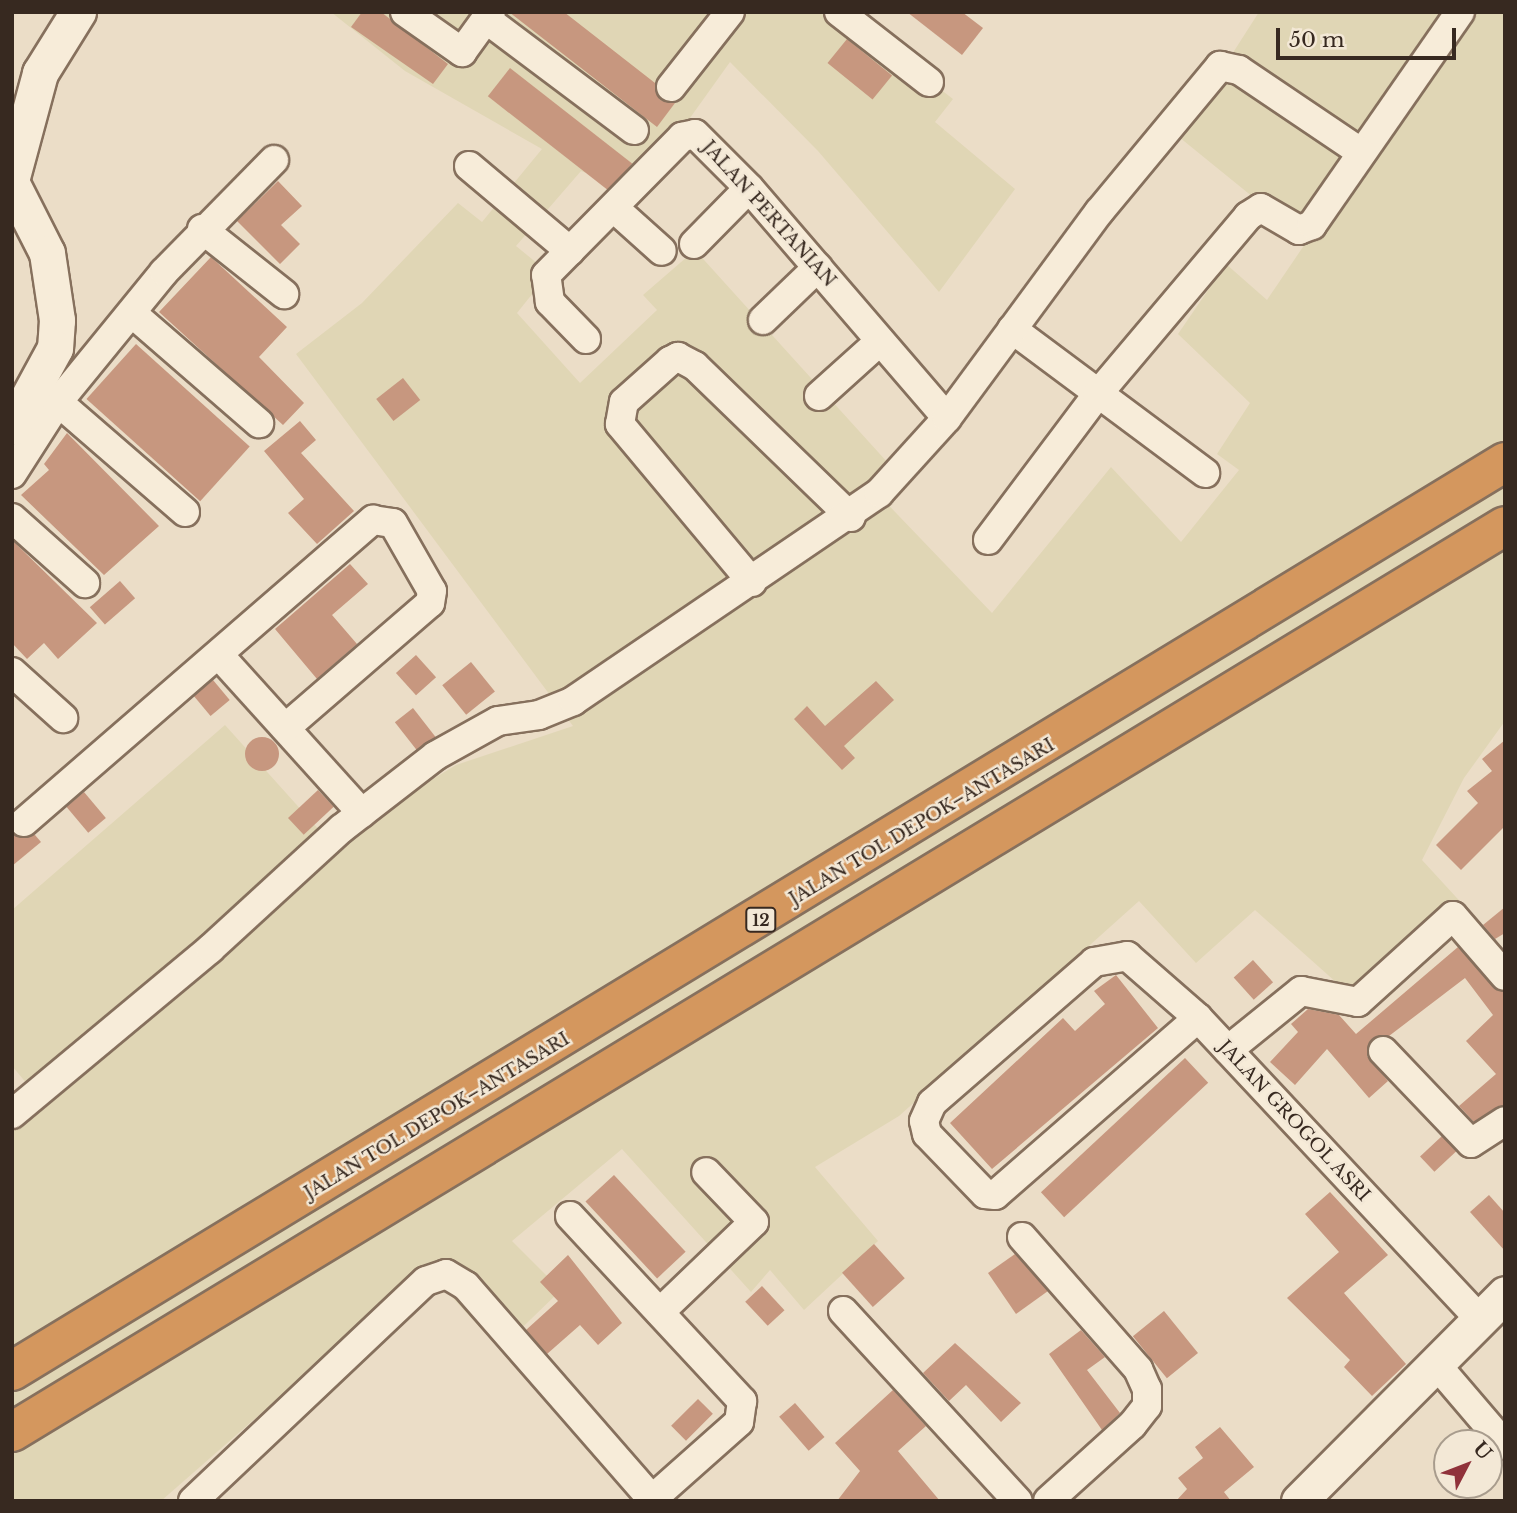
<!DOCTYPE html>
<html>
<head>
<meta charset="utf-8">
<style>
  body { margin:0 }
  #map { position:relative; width:1517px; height:1513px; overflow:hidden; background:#ebddc7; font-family:"Libre Baskerville",serif }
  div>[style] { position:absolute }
  .farmland>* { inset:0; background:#e0d6b5 }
  .building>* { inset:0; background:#c7977f; transform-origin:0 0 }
  .round { border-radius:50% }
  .roads { filter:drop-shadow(2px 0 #86705d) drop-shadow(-2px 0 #86705d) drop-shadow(0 2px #86705d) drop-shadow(0 -2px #86705d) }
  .minor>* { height:28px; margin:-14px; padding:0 14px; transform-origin:14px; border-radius:14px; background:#f7ecd9 }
  .tertiary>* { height:35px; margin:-17.5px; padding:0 17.5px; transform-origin:17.5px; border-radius:17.5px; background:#f7ecd9 }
  .motorway>* { height:38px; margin:-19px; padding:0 19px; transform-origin:19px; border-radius:19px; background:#d4975e }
  span { translate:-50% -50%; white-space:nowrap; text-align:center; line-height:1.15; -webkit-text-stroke:5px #f3e8d6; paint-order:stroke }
  .shield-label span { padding:2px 5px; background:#f3e8d6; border:2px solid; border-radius:5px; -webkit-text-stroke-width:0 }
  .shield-label { font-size:16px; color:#372920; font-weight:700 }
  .street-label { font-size:18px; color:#372920 }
  .frame { position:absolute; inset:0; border:14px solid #372920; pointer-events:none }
  .north { position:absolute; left:1433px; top:1429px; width:70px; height:70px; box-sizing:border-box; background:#f3e8d6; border:2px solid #a89c8d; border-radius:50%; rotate:48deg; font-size:19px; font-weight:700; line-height:28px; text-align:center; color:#372920 }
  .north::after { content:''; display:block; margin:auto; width:24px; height:32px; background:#90323a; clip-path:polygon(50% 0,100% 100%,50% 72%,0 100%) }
  .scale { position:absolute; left:1276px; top:28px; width:180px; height:32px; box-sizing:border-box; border:4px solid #372920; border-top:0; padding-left:9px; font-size:21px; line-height:24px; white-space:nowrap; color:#372920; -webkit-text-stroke:5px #f3e8d6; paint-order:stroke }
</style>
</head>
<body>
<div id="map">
  <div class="farmland">
    <i style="clip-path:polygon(331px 12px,840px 12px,953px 99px,935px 122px,1015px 189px,939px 292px,818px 151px,730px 62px,637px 192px,581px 171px,516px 246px,549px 273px,517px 313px,580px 383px,657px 310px,643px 295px,695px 250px,898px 474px,874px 490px,992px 613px,1111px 467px,1181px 542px,1239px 470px,1217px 454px,1250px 403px,1178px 334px,1226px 264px,1267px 300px,1307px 241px,1179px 137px,1259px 12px,1505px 12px,1505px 721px,1464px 778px,1422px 860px,1467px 909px,1356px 1000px,1255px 910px,1196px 963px,1139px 901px,899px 1116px,815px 1167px,878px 1241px,804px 1310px,770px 1270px,751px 1292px,622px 1149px,512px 1241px,561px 1290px,500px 1349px,426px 1269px,161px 1501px,12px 1501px,12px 1122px,39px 1098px,12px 1066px,12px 910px,225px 725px,330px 842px,456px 765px,573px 726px,296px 354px,362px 303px,458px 203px,482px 222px,542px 149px,405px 71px)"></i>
  </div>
  <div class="building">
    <i style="clip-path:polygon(362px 12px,381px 12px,448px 64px,433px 84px,351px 27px)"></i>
    <i style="clip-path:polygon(509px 12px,564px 12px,655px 83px,660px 100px,675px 103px,657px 127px)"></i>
    <i style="clip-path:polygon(907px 12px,962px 12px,983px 28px,962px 55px)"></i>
    <i style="left:847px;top:39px;width:58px;height:31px;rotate:39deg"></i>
    <i style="left:510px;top:68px;width:155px;height:36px;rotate:38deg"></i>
    <i style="clip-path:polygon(278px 181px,302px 206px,281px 225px,300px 244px,280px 264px,237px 221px)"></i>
    <i style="clip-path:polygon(211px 257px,287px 327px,259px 357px,304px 403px,283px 425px,159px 312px)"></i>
    <i style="left:136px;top:344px;width:153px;height:74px;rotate:42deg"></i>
    <i style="left:403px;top:378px;width:28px;height:34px;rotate:52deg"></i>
    <i style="clip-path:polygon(300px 421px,316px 440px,301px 453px,354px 511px,317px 544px,288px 513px,304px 499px,264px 451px)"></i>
    <i style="clip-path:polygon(67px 433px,159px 526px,104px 575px,21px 495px,49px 470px,44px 464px)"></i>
    <i style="clip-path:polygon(12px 540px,97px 623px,58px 659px,44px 643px,27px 659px,12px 643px)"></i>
    <i style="clip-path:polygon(350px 564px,368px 584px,332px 615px,357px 644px,317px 679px,275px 629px)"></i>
    <i style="left:120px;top:581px;width:23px;height:40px;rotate:49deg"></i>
    <i style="left:416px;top:655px;width:30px;height:27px;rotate:48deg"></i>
    <i style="left:471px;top:662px;width:38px;height:37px;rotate:51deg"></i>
    <i style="left:213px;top:680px;width:26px;height:25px;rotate:50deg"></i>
    <i style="clip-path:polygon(876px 681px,894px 700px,844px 746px,855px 758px,842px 770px,794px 719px,807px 706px,825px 726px)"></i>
    <i style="left:413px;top:708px;width:37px;height:23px;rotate:52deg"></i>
    <i class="round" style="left:245px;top:737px;width:34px;height:34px"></i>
    <i style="clip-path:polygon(1505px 740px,1505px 826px,1461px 870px,1436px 845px,1478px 803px,1467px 791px,1492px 771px,1482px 759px)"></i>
    <i style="left:318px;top:790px;width:23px;height:41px;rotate:47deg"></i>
    <i style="left:84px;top:792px;width:34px;height:23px;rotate:50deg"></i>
    <i style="clip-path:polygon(12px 834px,35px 835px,41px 842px,12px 866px)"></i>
    <i style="clip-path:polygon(1505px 907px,1505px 933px,1495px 939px,1483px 925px)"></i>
    <i style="clip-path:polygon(1458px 947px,1505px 992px,1505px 1104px,1474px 1122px,1459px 1106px,1496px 1074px,1466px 1041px,1493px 1015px,1465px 978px,1389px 1036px,1371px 1040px,1367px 1056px,1388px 1081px,1369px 1098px,1327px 1049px,1295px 1085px,1270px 1062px,1298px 1032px,1291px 1024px,1308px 1009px,1339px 1015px,1356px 1034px)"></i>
    <i style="left:1253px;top:960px;width:30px;height:26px;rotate:48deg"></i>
    <i style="clip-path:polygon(1116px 975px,1158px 1028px,992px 1169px,950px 1123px,1063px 1018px,1075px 1031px,1105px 1004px,1094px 991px)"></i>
    <i style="left:1185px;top:1058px;width:34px;height:197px;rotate:47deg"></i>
    <i style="left:1442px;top:1136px;width:21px;height:30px;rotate:47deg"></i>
    <i style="left:614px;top:1175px;width:105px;height:39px;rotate:47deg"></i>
    <i style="clip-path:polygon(1330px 1192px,1388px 1255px,1344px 1293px,1406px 1364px,1372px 1396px,1344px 1367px,1350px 1360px,1287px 1298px,1339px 1252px,1305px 1214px)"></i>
    <i style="clip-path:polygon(1489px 1195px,1505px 1213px,1505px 1251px,1470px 1212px)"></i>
    <i style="left:874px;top:1244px;width:46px;height:43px;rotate:48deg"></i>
    <i style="clip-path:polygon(1015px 1254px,1048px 1291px,1016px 1314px,988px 1273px)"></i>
    <i style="clip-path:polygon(568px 1255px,622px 1323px,598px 1345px,580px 1325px,547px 1354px,526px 1330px,558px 1301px,540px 1282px)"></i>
    <i style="left:762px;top:1286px;width:33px;height:23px;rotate:47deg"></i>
    <i style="left:1164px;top:1311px;width:54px;height:40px;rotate:51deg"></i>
    <i style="clip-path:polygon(1081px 1330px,1105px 1357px,1087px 1370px,1120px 1413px,1102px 1430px,1049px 1354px)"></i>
    <i style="clip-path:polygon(955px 1343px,1021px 1403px,1001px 1422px,966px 1385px,949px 1401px,923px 1373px)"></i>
    <i style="clip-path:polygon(893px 1390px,926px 1426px,898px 1451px,940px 1501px,837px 1501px,860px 1471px,835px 1443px)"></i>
    <i style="left:698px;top:1399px;width:21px;height:38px;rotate:45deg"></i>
    <i style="left:795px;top:1403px;width:45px;height:21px;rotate:49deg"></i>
    <i style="clip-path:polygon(1220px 1427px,1254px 1467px,1224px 1492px,1231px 1501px,1176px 1501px,1187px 1489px,1178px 1478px,1203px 1458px,1195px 1447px)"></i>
  </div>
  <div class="roads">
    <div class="minor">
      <i style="left:405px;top:12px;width:70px;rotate:35.1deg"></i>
      <i style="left:462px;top:52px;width:49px;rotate:-54.1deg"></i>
      <i style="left:839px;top:12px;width:114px;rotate:37.9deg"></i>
      <i style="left:486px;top:19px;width:185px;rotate:36.9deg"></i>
      <i style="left:671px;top:87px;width:95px;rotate:-51.8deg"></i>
      <i style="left:469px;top:166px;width:132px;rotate:40.1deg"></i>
      <i style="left:614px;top:208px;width:64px;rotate:41.9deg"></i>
      <i style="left:202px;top:229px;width:105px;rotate:38.4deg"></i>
      <i style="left:694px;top:244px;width:78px;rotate:-45.5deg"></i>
      <i style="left:133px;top:314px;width:167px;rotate:40.9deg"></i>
      <i style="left:763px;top:320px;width:76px;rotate:-43.9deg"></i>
      <i style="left:1012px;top:329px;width:241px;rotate:36.7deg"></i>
      <i style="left:586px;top:339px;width:52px;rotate:-134.2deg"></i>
      <i style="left:550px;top:302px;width:27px;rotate:-98deg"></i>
      <i style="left:546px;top:275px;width:194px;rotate:-45.4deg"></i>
      <i style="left:682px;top:137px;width:13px;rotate:-13deg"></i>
      <i style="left:695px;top:134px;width:76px;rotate:45deg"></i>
      <i style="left:749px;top:188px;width:303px;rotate:49.3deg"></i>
      <i style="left:819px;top:396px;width:82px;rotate:-42deg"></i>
      <i style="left:58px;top:402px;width:168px;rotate:40.9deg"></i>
      <i style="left:12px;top:474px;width:85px;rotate:-57.4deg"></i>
      <i style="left:58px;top:402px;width:168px;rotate:-50.8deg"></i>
      <i style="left:164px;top:272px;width:157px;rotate:-45.5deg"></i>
      <i style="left:12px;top:518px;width:98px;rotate:41.7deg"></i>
      <i style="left:988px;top:540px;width:181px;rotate:-53.1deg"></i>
      <i style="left:1097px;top:395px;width:234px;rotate:-49.8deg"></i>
      <i style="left:1248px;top:216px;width:15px;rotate:-32deg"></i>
      <i style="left:1261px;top:208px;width:44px;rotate:30.1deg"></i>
      <i style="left:1299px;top:230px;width:14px;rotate:-21deg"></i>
      <i style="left:1312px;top:225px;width:259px;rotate:-55.2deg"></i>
      <i style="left:752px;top:582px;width:206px;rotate:-129.9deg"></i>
      <i style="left:620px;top:424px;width:22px;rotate:-80deg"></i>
      <i style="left:624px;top:402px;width:62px;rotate:-41.7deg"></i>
      <i style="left:670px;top:361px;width:9px;rotate:-27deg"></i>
      <i style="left:678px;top:357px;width:19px;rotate:28deg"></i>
      <i style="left:695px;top:366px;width:217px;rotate:44.1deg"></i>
      <i style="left:219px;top:655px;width:213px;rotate:47.9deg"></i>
      <i style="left:12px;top:672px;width:69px;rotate:42deg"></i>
      <i style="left:24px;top:822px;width:462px;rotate:-40.9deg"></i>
      <i style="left:373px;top:520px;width:20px;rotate:9deg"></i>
      <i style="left:393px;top:523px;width:78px;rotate:60.2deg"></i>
      <i style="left:432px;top:591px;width:12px;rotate:99deg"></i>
      <i style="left:430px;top:603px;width:191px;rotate:139.2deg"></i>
      <i style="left:1198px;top:1018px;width:269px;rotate:138.9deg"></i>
      <i style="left:995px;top:1195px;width:10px;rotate:-174deg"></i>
      <i style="left:985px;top:1194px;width:83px;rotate:-134deg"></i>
      <i style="left:927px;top:1134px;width:13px;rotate:-103deg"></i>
      <i style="left:924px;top:1121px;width:20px;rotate:-66deg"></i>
      <i style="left:932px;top:1103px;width:215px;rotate:-41deg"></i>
      <i style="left:1094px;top:962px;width:34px;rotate:-10deg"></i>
      <i style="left:1127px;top:956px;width:94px;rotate:41.1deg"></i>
      <i style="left:1198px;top:1018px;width:411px;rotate:46.9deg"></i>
      <i style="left:1228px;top:1050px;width:94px;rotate:-38.9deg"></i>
      <i style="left:1301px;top:991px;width:58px;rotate:10.9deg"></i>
      <i style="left:1358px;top:1002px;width:128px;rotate:-42.2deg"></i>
      <i style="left:1453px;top:916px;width:79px;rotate:49.1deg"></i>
      <i style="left:1383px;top:1051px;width:127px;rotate:46.3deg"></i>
      <i style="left:1471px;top:1143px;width:40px;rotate:-32.9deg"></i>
      <i style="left:12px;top:1114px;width:258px;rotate:-39.8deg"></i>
      <i style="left:210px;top:949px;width:178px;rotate:-42.5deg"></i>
      <i style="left:341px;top:829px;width:119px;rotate:-37.8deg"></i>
      <i style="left:435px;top:756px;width:72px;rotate:-29.1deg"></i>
      <i style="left:498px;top:721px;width:41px;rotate:-8.3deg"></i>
      <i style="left:539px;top:715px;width:37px;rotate:-22deg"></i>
      <i style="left:573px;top:701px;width:370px;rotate:-34.2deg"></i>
      <i style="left:879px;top:493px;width:101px;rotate:-47.8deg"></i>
      <i style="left:947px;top:418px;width:256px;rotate:-53.6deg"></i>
      <i style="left:1099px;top:212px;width:190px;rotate:-50.3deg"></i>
      <i style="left:1220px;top:66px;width:19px;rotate:12deg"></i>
      <i style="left:1239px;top:70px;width:148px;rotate:34deg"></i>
      <i style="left:570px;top:1216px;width:253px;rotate:47.1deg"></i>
      <i style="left:742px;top:1401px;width:21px;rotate:98deg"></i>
      <i style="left:739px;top:1422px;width:119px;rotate:138.4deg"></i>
      <i style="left:1022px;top:1237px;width:176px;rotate:48.7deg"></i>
      <i style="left:1138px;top:1369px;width:22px;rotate:66deg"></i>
      <i style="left:1147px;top:1389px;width:17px;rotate:90deg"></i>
      <i style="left:1147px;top:1406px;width:24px;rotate:128deg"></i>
      <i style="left:1132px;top:1425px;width:113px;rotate:137.9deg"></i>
      <i style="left:843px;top:1311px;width:258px;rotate:47.4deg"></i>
      <i style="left:660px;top:1312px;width:130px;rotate:-43.8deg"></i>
      <i style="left:754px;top:1222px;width:69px;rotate:-133.8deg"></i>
      <i style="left:1435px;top:1363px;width:108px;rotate:49.5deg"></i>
      <i style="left:193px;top:1501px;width:320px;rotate:-43.4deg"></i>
      <i style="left:426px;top:1281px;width:21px;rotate:-19deg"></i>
      <i style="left:446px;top:1274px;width:23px;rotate:31deg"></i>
      <i style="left:466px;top:1286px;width:283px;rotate:48.9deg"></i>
    </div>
    <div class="tertiary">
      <i style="left:12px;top:177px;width:108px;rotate:-74.9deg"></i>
      <i style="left:40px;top:73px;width:72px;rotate:-58.1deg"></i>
      <i style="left:12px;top:184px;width:77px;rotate:63.1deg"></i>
      <i style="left:47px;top:253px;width:68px;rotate:81.5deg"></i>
      <i style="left:57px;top:320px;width:28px;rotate:94deg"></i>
      <i style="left:55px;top:348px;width:90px;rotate:118.6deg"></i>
      <i style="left:1299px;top:1501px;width:292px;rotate:-45.1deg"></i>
    </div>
    <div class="motorway">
      <i style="left:12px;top:1371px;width:1748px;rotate:-31.33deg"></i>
      <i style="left:12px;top:1432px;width:1746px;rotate:-31.25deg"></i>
    </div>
  </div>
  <div class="shield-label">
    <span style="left:761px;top:920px">12</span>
  </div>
  <div class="street-label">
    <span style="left:769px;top:214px;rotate:48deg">JALAN PERTANIAN</span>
    <span style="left:922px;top:822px;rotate:-31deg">JALAN TOL DEPOK–ANTASARI</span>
    <span style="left:437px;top:1116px;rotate:-31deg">JALAN TOL DEPOK–ANTASARI</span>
    <span style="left:1294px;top:1121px;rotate:47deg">JALAN GROGOL ASRI</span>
  </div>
  <div class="frame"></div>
  <div class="north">U</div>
  <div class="scale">50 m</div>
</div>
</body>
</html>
